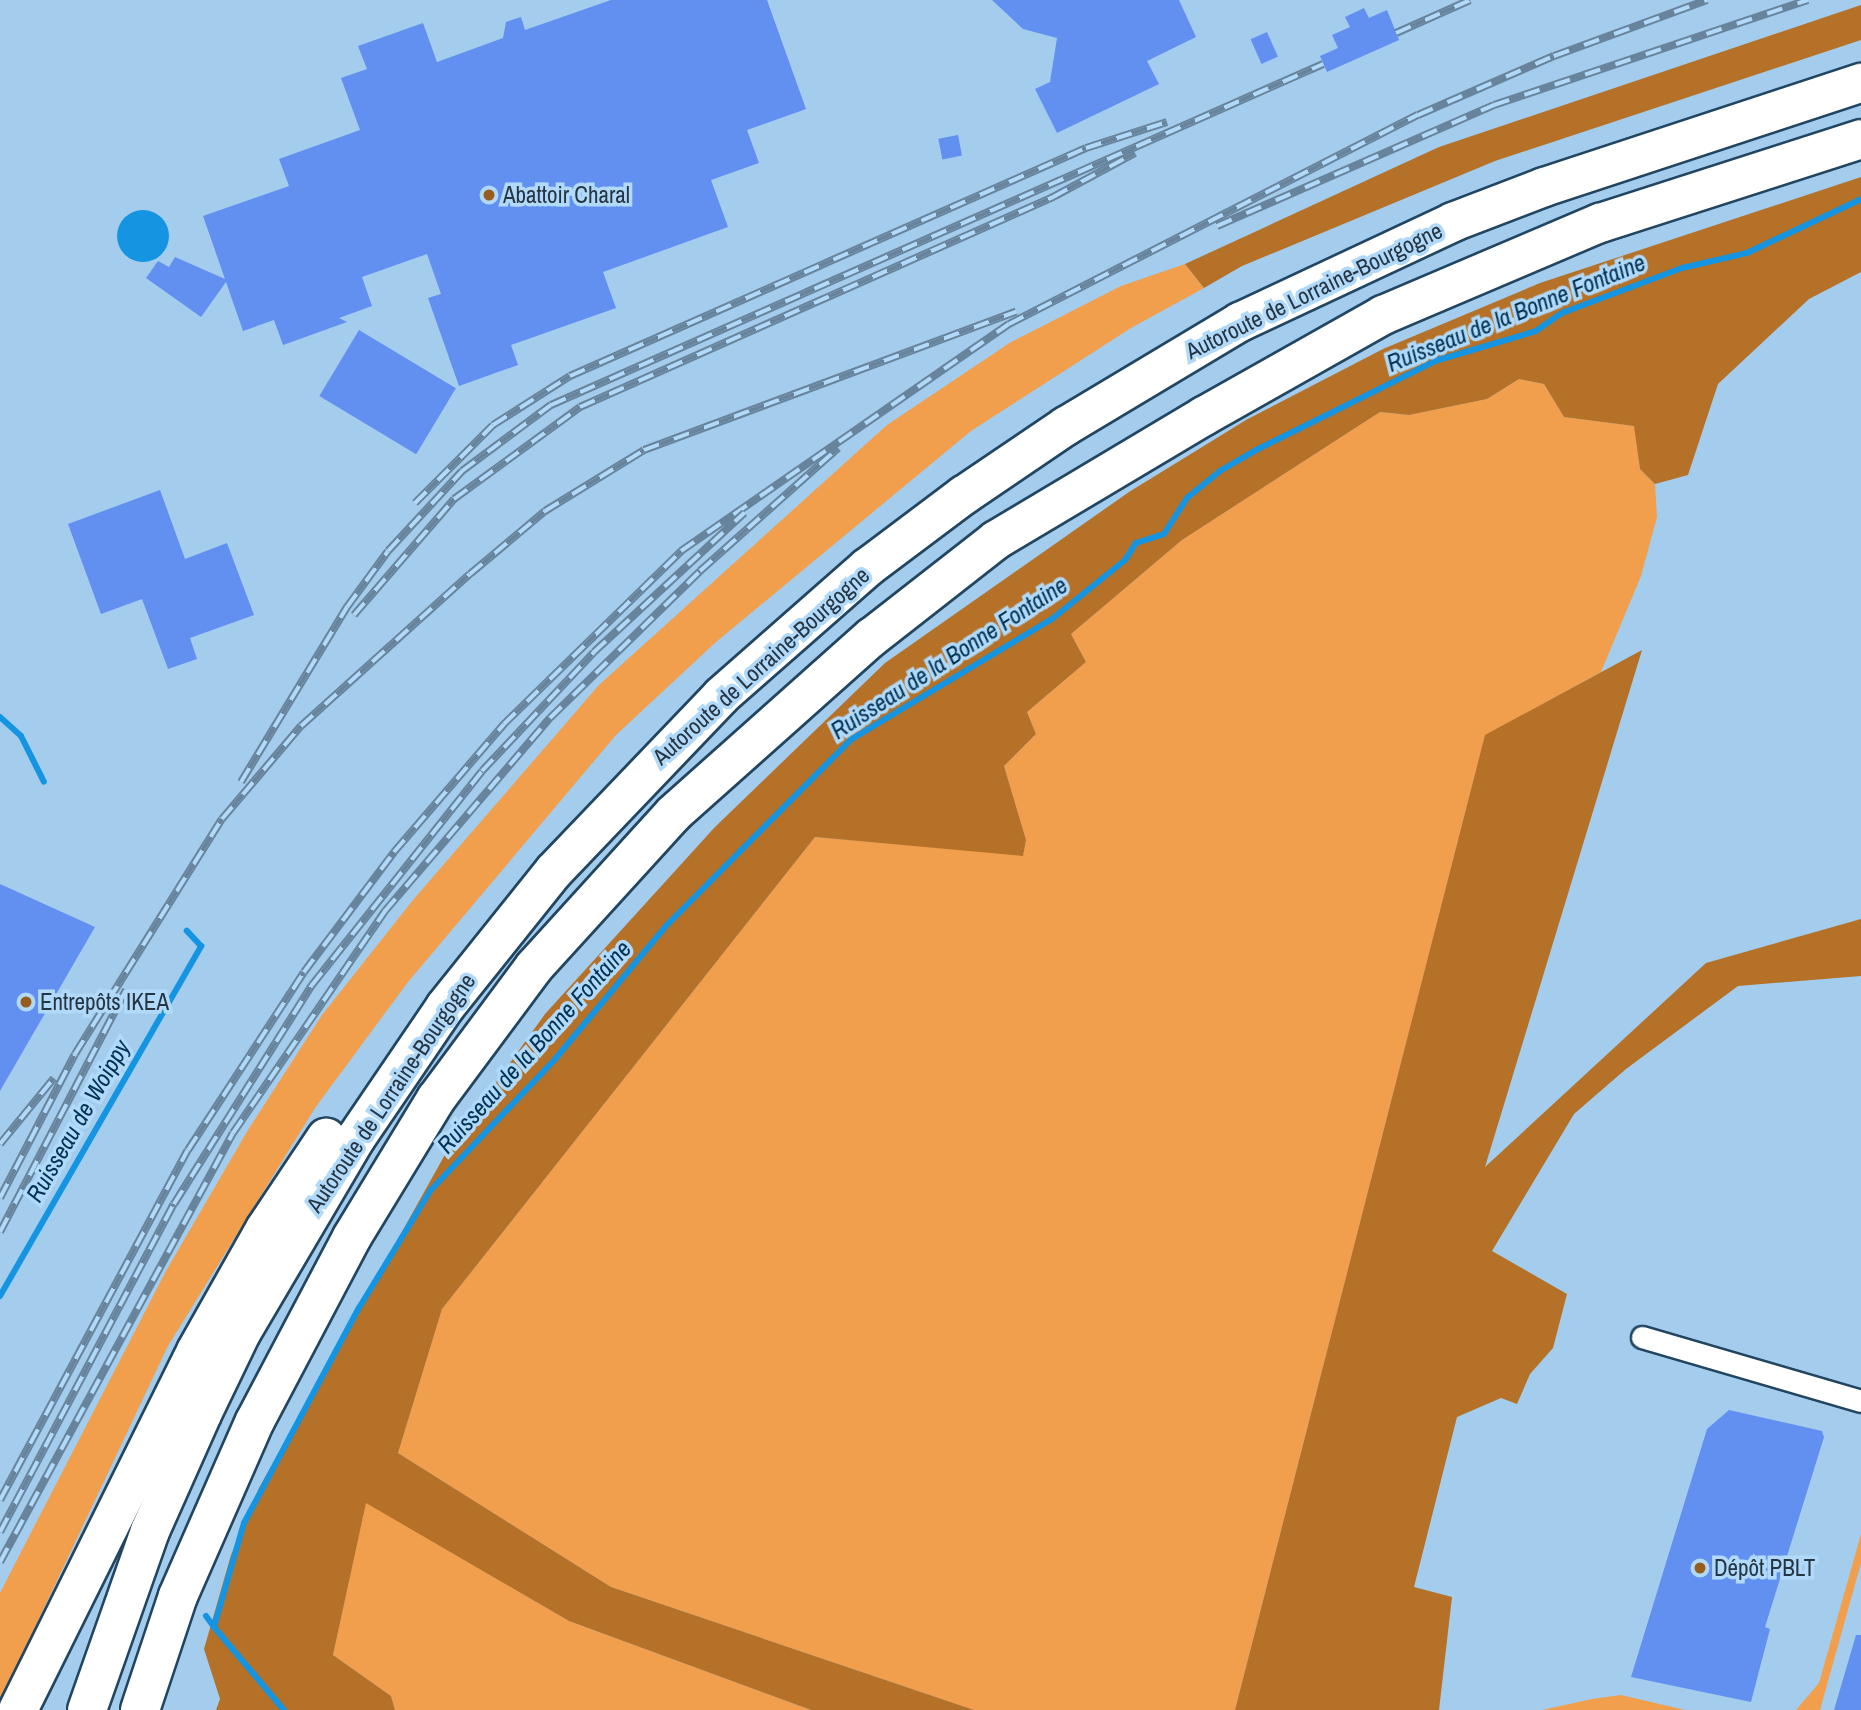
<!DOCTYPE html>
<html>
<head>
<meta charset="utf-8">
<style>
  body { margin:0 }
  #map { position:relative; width:1861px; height:1710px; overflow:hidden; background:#a4cced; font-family:"Archivo Narrow",sans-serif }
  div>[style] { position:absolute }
  .green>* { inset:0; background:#f19f4c }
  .forest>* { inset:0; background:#b57127 }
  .water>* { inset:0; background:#1494e1 }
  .round { border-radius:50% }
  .stream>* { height:6px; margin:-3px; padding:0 3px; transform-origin:3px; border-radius:3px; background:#1494e1 }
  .building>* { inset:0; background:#6290f0; transform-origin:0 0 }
  .roads { filter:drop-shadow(2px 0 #224661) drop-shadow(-2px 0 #224661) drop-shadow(0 2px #224661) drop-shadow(0 -2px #224661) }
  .street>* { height:21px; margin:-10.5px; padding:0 10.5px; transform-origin:10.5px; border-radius:10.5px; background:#fff }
  .highway>* { height:38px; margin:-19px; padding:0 19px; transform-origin:19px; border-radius:19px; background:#fff }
  .rail>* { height:8px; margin-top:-4px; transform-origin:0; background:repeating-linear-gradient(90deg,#b1d9fa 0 16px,#68849c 0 32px); box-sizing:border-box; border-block:2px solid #68849c }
  .dots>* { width:19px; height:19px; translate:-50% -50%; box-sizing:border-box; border:4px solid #b1d9fa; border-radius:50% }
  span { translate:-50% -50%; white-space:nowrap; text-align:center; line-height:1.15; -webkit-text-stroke:7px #b1d9fa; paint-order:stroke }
  .poi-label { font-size:23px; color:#253542 }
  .left { translate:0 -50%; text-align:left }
  .street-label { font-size:23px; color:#253542 }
  .water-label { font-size:24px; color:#023251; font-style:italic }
</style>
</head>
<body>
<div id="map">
  <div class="green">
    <i style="clip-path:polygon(1185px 264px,1204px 288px,1131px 328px,971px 431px,716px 642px,616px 735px,408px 982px,315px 1108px,168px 1346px,0 1701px,0 1593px,19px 1556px,166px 1271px,248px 1130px,322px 1015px,413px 900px,599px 685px,887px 425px,1011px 342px,1121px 286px)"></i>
    <i style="clip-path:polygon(1519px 379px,1544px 384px,1564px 417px,1635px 426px,1640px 469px,1655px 484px,1657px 517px,1641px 576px,1601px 672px,1485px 736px,1235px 1710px,974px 1710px,611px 1587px,398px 1453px,442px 1309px,815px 837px,1023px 855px,1026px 840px,1004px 766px,1036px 734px,1027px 712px,1086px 662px,1071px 634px,1182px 540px,1380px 412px,1409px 415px,1487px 399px)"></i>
    <i style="clip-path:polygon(366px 1502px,569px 1621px,811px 1710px,395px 1710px,391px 1696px,333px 1655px)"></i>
    <i style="clip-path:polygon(1861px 1534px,1861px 1563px,1820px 1710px,1796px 1710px,1819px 1683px)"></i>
    <i style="clip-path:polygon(1621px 1695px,1685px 1710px,1542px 1710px,1592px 1699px)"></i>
  </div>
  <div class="forest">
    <i style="clip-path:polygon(1861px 5px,1861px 40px,1495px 161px,1242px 266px,1204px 288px,1185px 264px,1439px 147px)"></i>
    <i style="clip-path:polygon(1861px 177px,1861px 272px,1809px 299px,1718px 384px,1688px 475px,1655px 484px,1640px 469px,1634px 426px,1564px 417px,1544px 384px,1519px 379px,1487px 399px,1409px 415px,1380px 412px,1182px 540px,1071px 634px,1086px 662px,1027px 712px,1036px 734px,1004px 766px,1026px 840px,1023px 856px,815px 837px,442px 1309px,398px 1453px,611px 1587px,974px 1710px,811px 1710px,569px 1621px,366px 1503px,333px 1655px,391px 1696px,395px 1710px,216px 1710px,220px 1699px,204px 1649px,231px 1555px,259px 1488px,447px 1151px,545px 1014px,715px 827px,885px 663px,1129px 492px,1246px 420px,1383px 349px,1540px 283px)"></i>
    <i style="clip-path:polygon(1642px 650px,1485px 1167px,1706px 963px,1861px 919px,1861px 976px,1738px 986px,1626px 1069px,1574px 1114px,1492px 1251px,1567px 1294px,1553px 1348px,1530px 1374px,1517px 1404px,1501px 1398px,1457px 1417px,1414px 1587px,1452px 1597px,1439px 1710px,1235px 1710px,1485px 735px)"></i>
  </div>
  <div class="water">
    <i class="round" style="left:117px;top:210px;width:52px;height:52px"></i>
  </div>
  <div class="stream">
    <i style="left:0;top:717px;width:28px;rotate:42deg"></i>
    <i style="left:21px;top:736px;width:51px;rotate:63.4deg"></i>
    <i style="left:0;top:1296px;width:404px;rotate:-60.1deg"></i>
    <i style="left:201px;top:946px;width:21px;rotate:-133deg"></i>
    <i style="left:206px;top:1616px;width:14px;rotate:54deg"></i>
    <i style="left:214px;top:1627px;width:108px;rotate:-73.9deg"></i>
    <i style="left:244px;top:1523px;width:244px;rotate:-61.9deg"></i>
    <i style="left:359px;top:1308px;width:137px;rotate:-58.7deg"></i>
    <i style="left:430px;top:1191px;width:183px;rotate:-46.5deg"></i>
    <i style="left:556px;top:1058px;width:172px;rotate:-50.2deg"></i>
    <i style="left:666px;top:926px;width:264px;rotate:-45.2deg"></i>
    <i style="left:852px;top:739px;width:233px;rotate:-31deg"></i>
    <i style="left:1052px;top:619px;width:94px;rotate:-38.9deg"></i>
    <i style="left:1125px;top:560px;width:20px;rotate:-57deg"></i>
    <i style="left:1136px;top:543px;width:29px;rotate:-18deg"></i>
    <i style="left:1164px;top:534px;width:43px;rotate:-57.4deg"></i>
    <i style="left:1187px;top:498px;width:43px;rotate:-39.3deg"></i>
    <i style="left:1220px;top:471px;width:42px;rotate:-30.3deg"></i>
    <i style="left:1256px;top:450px;width:200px;rotate:-26.4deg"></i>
    <i style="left:1435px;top:361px;width:105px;rotate:-16.5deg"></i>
    <i style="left:1536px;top:331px;width:32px;rotate:-35deg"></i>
    <i style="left:1562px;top:313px;width:128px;rotate:-20.6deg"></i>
    <i style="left:1682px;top:268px;width:67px;rotate:-13deg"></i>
    <i style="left:1747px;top:253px;width:126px;rotate:-25.3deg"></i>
    <i style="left:214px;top:1627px;width:109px;rotate:49.9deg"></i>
  </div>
  <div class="building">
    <i style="clip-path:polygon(611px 0,767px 0,806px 109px,747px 130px,759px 163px,711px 180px,728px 227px,603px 272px,616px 308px,511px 345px,518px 365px,459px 386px,428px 298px,441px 294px,427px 254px,362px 277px,372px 306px,339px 318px,347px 322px,283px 345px,274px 320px,243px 331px,226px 282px,201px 317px,146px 278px,158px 261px,169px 267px,175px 257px,225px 279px,203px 216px,289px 186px,279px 159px,360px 130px,341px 78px,367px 69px,358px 46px,423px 23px,437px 62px,503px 38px,506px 22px,521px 17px,525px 30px)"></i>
    <i style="clip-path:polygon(992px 0,1179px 0,1196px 37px,1147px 61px,1159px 84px,1057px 133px,1035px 89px,1050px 82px,1057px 38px,1023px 29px)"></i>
    <i style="clip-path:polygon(1364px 8px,1369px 18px,1387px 10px,1399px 40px,1327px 72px,1320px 56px,1338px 48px,1332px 35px,1350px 27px,1345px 17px)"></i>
    <i style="left:1267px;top:32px;width:27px;height:18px;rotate:66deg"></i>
    <i style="left:958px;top:135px;width:21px;height:20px;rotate:79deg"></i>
    <i style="left:359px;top:330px;width:113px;height:77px;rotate:31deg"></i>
    <i style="clip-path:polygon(160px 490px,185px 559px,227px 543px,254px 615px,190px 638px,197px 659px,168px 669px,142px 599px,101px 614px,68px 524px)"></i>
    <i style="clip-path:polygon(0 884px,95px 927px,0 1091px)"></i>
    <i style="clip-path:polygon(1729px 1410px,1822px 1431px,1824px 1437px,1765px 1627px,1770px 1629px,1751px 1702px,1631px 1677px,1707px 1429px)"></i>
    <i style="clip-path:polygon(1856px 1635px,1861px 1635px,1861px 1710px,1834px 1710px)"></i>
  </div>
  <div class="roads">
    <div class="street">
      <i style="left:1642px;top:1337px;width:228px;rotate:16.3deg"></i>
    </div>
    <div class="highway">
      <i style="left:18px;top:1710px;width:401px;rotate:-63.6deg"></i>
      <i style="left:196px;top:1351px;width:140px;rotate:-60.5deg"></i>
      <i style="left:265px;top:1229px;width:110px;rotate:-56.2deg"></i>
      <i style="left:87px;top:1710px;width:190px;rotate:-70.6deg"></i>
      <i style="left:150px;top:1531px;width:128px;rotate:-66deg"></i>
      <i style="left:202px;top:1414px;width:90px;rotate:-64.3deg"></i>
      <i style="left:241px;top:1333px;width:226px;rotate:-59.5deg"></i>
      <i style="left:356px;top:1138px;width:158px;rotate:-55.8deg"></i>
      <i style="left:445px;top:1007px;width:174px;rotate:-51.3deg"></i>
      <i style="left:554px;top:871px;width:242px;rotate:-46.3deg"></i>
      <i style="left:721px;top:696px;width:196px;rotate:-41.3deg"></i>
      <i style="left:868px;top:567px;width:120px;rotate:-36.9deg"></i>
      <i style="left:964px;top:495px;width:123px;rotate:-34.1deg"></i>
      <i style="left:1066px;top:426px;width:203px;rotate:-30.9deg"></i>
      <i style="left:1240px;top:322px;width:235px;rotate:-25.1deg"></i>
      <i style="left:1453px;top:222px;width:97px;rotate:-21deg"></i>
      <i style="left:1544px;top:187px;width:334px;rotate:-18.2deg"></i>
      <i style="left:140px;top:1710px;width:120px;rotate:-71.6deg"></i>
      <i style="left:178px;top:1596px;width:191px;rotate:-66.3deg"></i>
      <i style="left:255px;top:1421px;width:208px;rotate:-62.2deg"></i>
      <i style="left:352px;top:1237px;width:162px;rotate:-58.7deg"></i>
      <i style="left:436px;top:1099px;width:164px;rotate:-53.4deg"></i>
      <i style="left:534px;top:967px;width:207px;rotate:-47.7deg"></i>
      <i style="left:673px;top:814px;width:266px;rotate:-41.7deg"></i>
      <i style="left:872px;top:637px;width:157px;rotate:-38deg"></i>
      <i style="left:996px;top:540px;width:242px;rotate:-30.8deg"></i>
      <i style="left:1204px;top:416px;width:206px;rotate:-29.4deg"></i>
      <i style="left:1383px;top:315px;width:236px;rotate:-23deg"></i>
      <i style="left:1600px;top:223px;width:274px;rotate:-17.8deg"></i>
    </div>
  </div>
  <div class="rail">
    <i style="left:1396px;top:33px;width:81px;rotate:-24deg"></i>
    <i style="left:1217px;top:226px;width:302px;rotate:-23.6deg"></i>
    <i style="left:1494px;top:105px;width:331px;rotate:-18.5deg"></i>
    <i style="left:415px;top:503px;width:110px;rotate:-45deg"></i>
    <i style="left:493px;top:425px;width:91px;rotate:-32.5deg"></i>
    <i style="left:570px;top:376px;width:564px;rotate:-23.84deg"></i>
    <i style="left:1086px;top:148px;width:85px;rotate:-17.8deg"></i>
    <i style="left:354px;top:615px;width:153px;rotate:-49.2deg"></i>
    <i style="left:454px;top:499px;width:156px;rotate:-36.1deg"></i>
    <i style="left:580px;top:407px;width:518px;rotate:-23.94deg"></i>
    <i style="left:1053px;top:197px;width:93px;rotate:-28.2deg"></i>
    <i style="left:241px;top:782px;width:205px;rotate:-58.8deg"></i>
    <i style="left:347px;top:607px;width:69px;rotate:-53.8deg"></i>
    <i style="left:388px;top:551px;width:109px;rotate:-47.2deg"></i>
    <i style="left:462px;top:471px;width:111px;rotate:-36.6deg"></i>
    <i style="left:551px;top:405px;width:844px;rotate:-23.83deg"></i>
    <i style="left:0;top:1144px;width:85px;rotate:-50.7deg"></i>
    <i style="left:0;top:1198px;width:162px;rotate:-62.5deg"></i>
    <i style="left:75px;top:1054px;width:277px;rotate:-58deg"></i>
    <i style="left:222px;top:819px;width:122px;rotate:-49.7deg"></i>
    <i style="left:301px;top:726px;width:227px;rotate:-42deg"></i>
    <i style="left:470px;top:574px;width:98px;rotate:-40deg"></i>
    <i style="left:545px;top:511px;width:116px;rotate:-31.6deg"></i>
    <i style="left:644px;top:450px;width:397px;rotate:-20.4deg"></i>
    <i style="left:0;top:1232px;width:273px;rotate:-62.5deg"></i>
    <i style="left:0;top:1500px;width:397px;rotate:-61.8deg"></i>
    <i style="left:188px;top:1150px;width:212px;rotate:-56.9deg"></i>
    <i style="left:304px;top:972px;width:150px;rotate:-53.1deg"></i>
    <i style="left:394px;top:852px;width:169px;rotate:-49.3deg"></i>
    <i style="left:504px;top:724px;width:248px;rotate:-44.3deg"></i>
    <i style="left:681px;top:551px;width:399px;rotate:-34.7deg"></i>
    <i style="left:1009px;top:324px;width:459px;rotate:-27.1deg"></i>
    <i style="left:1418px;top:115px;width:148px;rotate:-23.5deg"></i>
    <i style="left:1554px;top:56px;width:163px;rotate:-20.1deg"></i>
    <i style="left:0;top:1532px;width:371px;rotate:-62.1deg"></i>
    <i style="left:174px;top:1204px;width:259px;rotate:-57.8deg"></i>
    <i style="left:312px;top:985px;width:273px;rotate:-51.5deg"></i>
    <i style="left:482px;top:771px;width:163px;rotate:-46.7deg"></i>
    <i style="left:594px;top:652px;width:205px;rotate:-42.8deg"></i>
    <i style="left:0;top:1562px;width:488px;rotate:-61.5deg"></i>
    <i style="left:233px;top:1133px;width:269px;rotate:-55.6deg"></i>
    <i style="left:385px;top:911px;width:254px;rotate:-49.5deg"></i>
    <i style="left:550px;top:718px;width:210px;rotate:-44.4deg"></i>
    <i style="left:700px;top:571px;width:185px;rotate:-41.7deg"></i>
  </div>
  <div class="dots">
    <i style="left:489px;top:195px;background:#985d1c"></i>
    <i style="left:26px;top:1002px;background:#985d1c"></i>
    <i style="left:1700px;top:1568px;background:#985d1c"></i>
  </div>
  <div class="poi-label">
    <span class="left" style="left:503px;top:195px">Abattoir Charal</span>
    <span class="left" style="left:40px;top:1002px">Entrepôts IKEA</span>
    <span class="left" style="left:1714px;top:1568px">Dépôt PBLT</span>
  </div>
  <div class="street-label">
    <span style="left:1314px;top:291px;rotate:-26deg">Autoroute de Lorraine-Bourgogne</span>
    <span style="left:761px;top:666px;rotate:-42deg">Autoroute de Lorraine-Bourgogne</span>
    <span style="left:391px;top:1093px;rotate:-56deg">Autoroute de Lorraine-Bourgogne</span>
  </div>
  <div class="water-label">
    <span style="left:1516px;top:313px;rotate:-22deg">Ruisseau de la Bonne Fontaine</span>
    <span style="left:949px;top:658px;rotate:-33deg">Ruisseau de la Bonne Fontaine</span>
    <span style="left:534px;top:1047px;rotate:-48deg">Ruisseau de la Bonne Fontaine</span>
    <span style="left:78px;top:1121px;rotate:-60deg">Ruisseau de Woippy</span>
  </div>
</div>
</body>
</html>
